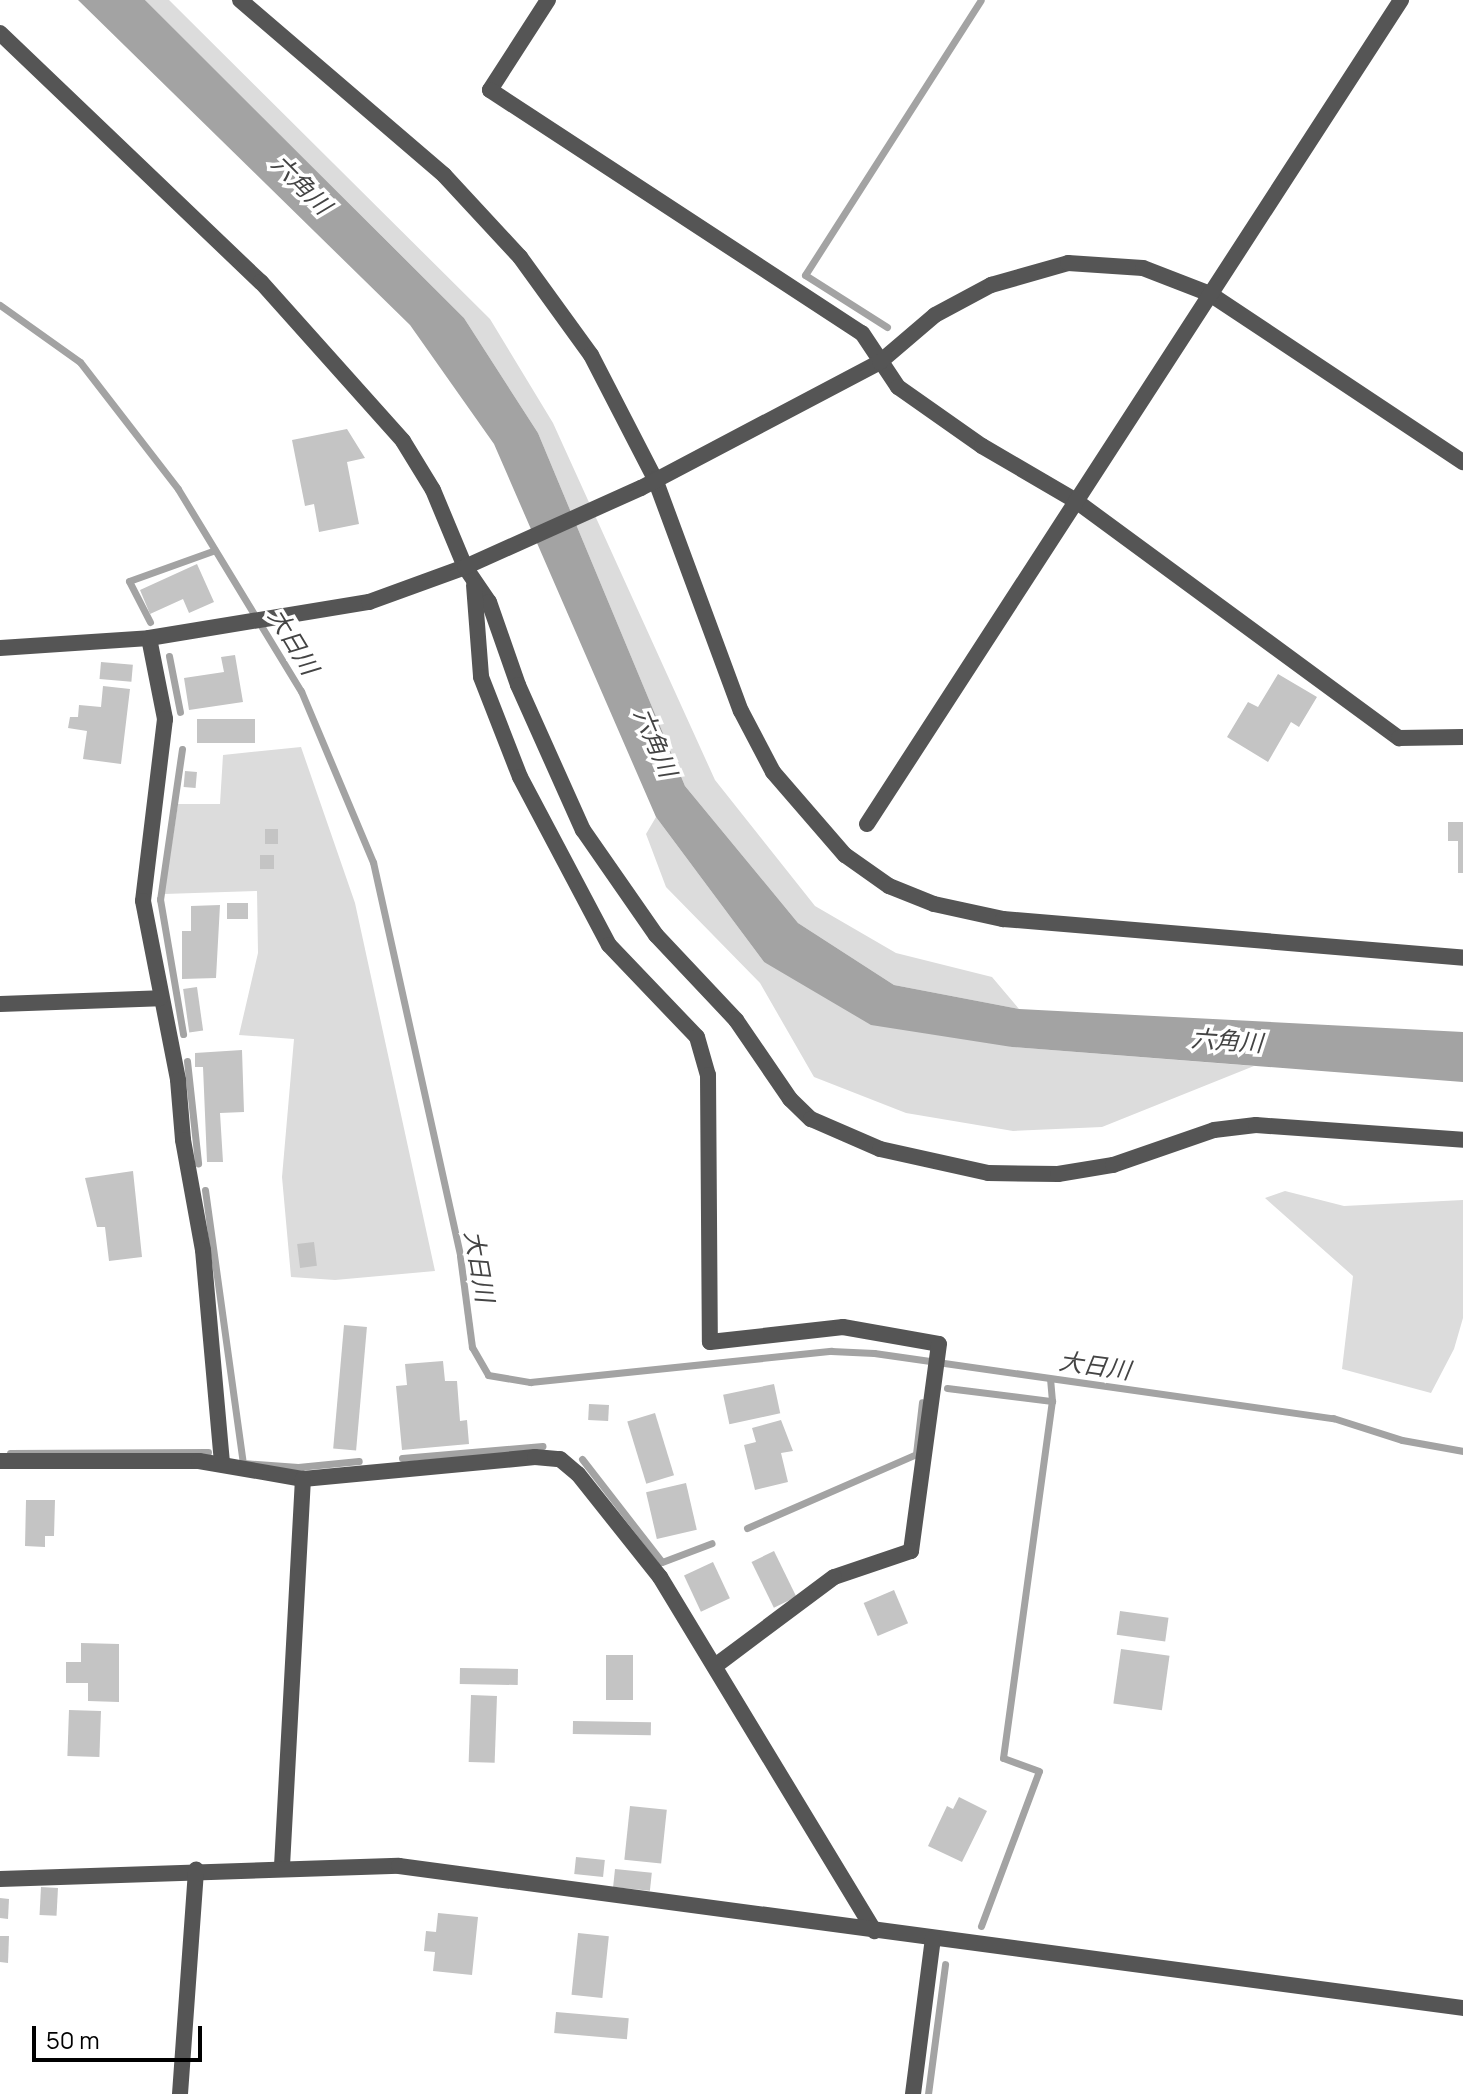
<!DOCTYPE html>
<html>
<head>
<meta charset="utf-8">
<style>
  body { margin:0 }
  #map { position:relative; width:1463px; height:2094px; overflow:hidden; background:#fff; font-family:Manrope,"Noto Sans JP",sans-serif }
  div>[style] { position:absolute }
  .green>* { inset:0; background:#dcdcdc }
  .water>* { inset:0; background:#a3a3a3 }
  .stream>* { height:7px; margin:-3.5px; padding:0 3.5px; transform-origin:3.5px; border-radius:3.5px; background:#a3a3a3 }
  .building>* { inset:0; background:#c4c4c4; transform-origin:0 0 }
  .minor>* { height:16px; margin:-8px; padding:0 8px; transform-origin:8px; border-radius:8px; background:#555 }
  span { translate:-50% -50%; white-space:nowrap; text-align:center; line-height:1.15; -webkit-text-stroke:7px #fff; paint-order:stroke }
  .water-label { font-size:24px; color:#444; font-style:italic }
  .scale { position:absolute; left:32px; top:2026px; width:170px; height:36px; box-sizing:border-box; border:4px solid #000; border-top:0; padding-left:10px; font-size:24px; line-height:28px; white-space:nowrap; color:#000; -webkit-text-stroke:6px #fff; paint-order:stroke }
</style>
</head>
<body>
<div id="map">
  <div class="green">
    <i style="clip-path:polygon(145px 0,169px 0,490px 319px,553px 423px,715px 780px,815px 906px,896px 953px,992px 977px,1019px 1009px,894px 985px,798px 923px,685px 786px,538px 433px,464px 318px)"></i>
    <i style="clip-path:polygon(301px 747px,355px 903px,435px 1271px,335px 1280px,291px 1277px,282px 1177px,294px 1039px,239px 1035px,258px 953px,257px 891px,164px 894px,178px 804px,220px 804px,223px 755px)"></i>
    <i style="clip-path:polygon(656px 817px,764px 962px,1012px 1047px,1254px 1066px,1102px 1127px,1013px 1131px,906px 1113px,814px 1077px,760px 983px,666px 887px,646px 834px)"></i>
    <i style="clip-path:polygon(1285px 1191px,1344px 1206px,1463px 1200px,1463px 1318px,1454px 1349px,1431px 1393px,1342px 1369px,1353px 1276px,1265px 1198px)"></i>
  </div>
  <div class="water">
    <i style="clip-path:polygon(78px 0,145px 0,464px 318px,538px 433px,685px 786px,798px 923px,894px 985px,1019px 1009px,1463px 1032px,1463px 1082px,1012px 1047px,871px 1025px,764px 962px,656px 817px,494px 444px,410px 325px)"></i>
  </div>
  <div class="stream">
    <i style="left:0;top:305px;width:98px;rotate:35.5deg"></i>
    <i style="left:80px;top:362px;width:160px;rotate:52.3deg"></i>
    <i style="left:178px;top:489px;width:237px;rotate:58.7deg"></i>
    <i style="left:301px;top:691px;width:186px;rotate:67.2deg"></i>
    <i style="left:373px;top:862px;width:403px;rotate:77.5deg"></i>
    <i style="left:460px;top:1256px;width:92px;rotate:82.5deg"></i>
    <i style="left:472px;top:1347px;width:32px;rotate:60deg"></i>
    <i style="left:488px;top:1375px;width:43px;rotate:9.5deg"></i>
    <i style="left:530px;top:1382px;width:303px;rotate:-5.9deg"></i>
    <i style="left:831px;top:1351px;width:43px;rotate:2.7deg"></i>
    <i style="left:874px;top:1353px;width:464px;rotate:8.1deg"></i>
    <i style="left:1333px;top:1418px;width:72px;rotate:17.7deg"></i>
    <i style="left:1402px;top:1440px;width:62px;rotate:10.2deg"></i>
    <i style="left:887px;top:327px;width:97px;rotate:-147.6deg"></i>
    <i style="left:805px;top:275px;width:326px;rotate:-57.4deg"></i>
    <i style="left:150px;top:622px;width:46px;rotate:-117.1deg"></i>
    <i style="left:129px;top:581px;width:91px;rotate:-19.8deg"></i>
    <i style="left:169px;top:656px;width:57px;rotate:78.9deg"></i>
    <i style="left:182px;top:749px;width:152px;rotate:98.3deg"></i>
    <i style="left:160px;top:899px;width:137px;rotate:80.3deg"></i>
    <i style="left:187px;top:1061px;width:103px;rotate:83.8deg"></i>
    <i style="left:205px;top:1190px;width:276px;rotate:82.1deg"></i>
    <i style="left:243px;top:1463px;width:55px;rotate:4.2deg"></i>
    <i style="left:298px;top:1467px;width:61px;rotate:-5.6deg"></i>
    <i style="left:947px;top:1388px;width:106px;rotate:7.1deg"></i>
    <i style="left:10px;top:1453px;width:198px;rotate:-0.3deg"></i>
    <i style="left:402px;top:1458px;width:141px;rotate:-4.9deg"></i>
    <i style="left:582px;top:1459px;width:130px;rotate:52.2deg"></i>
    <i style="left:662px;top:1562px;width:53px;rotate:-20.8deg"></i>
    <i style="left:747px;top:1528px;width:184px;rotate:-23.6deg"></i>
    <i style="left:916px;top:1454px;width:52px;rotate:-83.4deg"></i>
    <i style="left:981px;top:1926px;width:165px;rotate:-69.5deg"></i>
    <i style="left:1039px;top:1771px;width:38px;rotate:-160deg"></i>
    <i style="left:1003px;top:1758px;width:360px;rotate:-82.2deg"></i>
    <i style="left:1052px;top:1401px;width:22px;rotate:-95deg"></i>
    <i style="left:928px;top:2094px;width:131px;rotate:-82.5deg"></i>
  </div>
  <div class="building">
    <i style="clip-path:polygon(347px 429px,365px 458px,347px 462px,359px 524px,319px 532px,314px 504px,305px 506px,292px 440px)"></i>
    <i style="clip-path:polygon(197px 564px,214px 602px,189px 613px,183px 599px,150px 614px,140px 590px)"></i>
    <i style="clip-path:polygon(235px 655px,243px 702px,189px 710px,184px 678px,224px 672px,221px 657px)"></i>
    <i style="left:101px;top:662px;width:32px;height:17px;rotate:5deg"></i>
    <i style="clip-path:polygon(1278px 674px,1317px 697px,1299px 727px,1291px 722px,1268px 762px,1227px 737px,1248px 702px,1258px 707px)"></i>
    <i style="clip-path:polygon(103px 686px,130px 689px,121px 764px,83px 759px,87px 731px,68px 728px,70px 717px,78px 717px,79px 705px,101px 707px)"></i>
    <i style="left:255px;top:719px;width:24px;height:58px;rotate:90deg"></i>
    <i style="left:185px;top:771px;width:12px;height:16px;rotate:5deg"></i>
    <i style="clip-path:polygon(1448px 822px,1463px 822px,1463px 873px,1458px 873px,1458px 841px,1448px 841px)"></i>
    <i style="left:265px;top:829px;width:13px;height:15px"></i>
    <i style="left:274px;top:855px;width:14px;height:14px;rotate:90deg"></i>
    <i style="left:227px;top:903px;width:21px;height:16px"></i>
    <i style="clip-path:polygon(220px 905px,216px 978px,182px 979px,182px 931px,191px 931px,191px 906px)"></i>
    <i style="left:197px;top:987px;width:44px;height:14px;rotate:82deg"></i>
    <i style="clip-path:polygon(242px 1050px,244px 1112px,220px 1113px,223px 1162px,207px 1162px,203px 1067px,195px 1067px,195px 1053px)"></i>
    <i style="clip-path:polygon(133px 1171px,142px 1257px,109px 1261px,105px 1227px,97px 1227px,85px 1178px)"></i>
    <i style="left:314px;top:1242px;width:24px;height:17px;rotate:83deg"></i>
    <i style="left:344px;top:1325px;width:23px;height:124px;rotate:5deg"></i>
    <i style="clip-path:polygon(443px 1361px,445px 1381px,457px 1381px,460px 1421px,467px 1420px,469px 1444px,402px 1450px,396px 1386px,407px 1385px,405px 1364px)"></i>
    <i style="left:774px;top:1384px;width:30px;height:52px;rotate:78deg"></i>
    <i style="left:589px;top:1404px;width:20px;height:16px;rotate:3deg"></i>
    <i style="left:655px;top:1413px;width:65px;height:29px;rotate:73deg"></i>
    <i style="clip-path:polygon(781px 1420px,793px 1451px,781px 1453px,788px 1482px,755px 1490px,744px 1445px,756px 1442px,752px 1428px)"></i>
    <i style="left:686px;top:1483px;width:48px;height:41px;rotate:77deg"></i>
    <i style="clip-path:polygon(26px 1500px,55px 1500px,54px 1536px,45px 1536px,45px 1547px,25px 1546px)"></i>
    <i style="left:774px;top:1551px;width:51px;height:25px;rotate:64deg"></i>
    <i style="left:713px;top:1562px;width:40px;height:32px;rotate:65deg"></i>
    <i style="left:894px;top:1590px;width:36px;height:33px;rotate:67deg"></i>
    <i style="left:1120px;top:1611px;width:49px;height:24px;rotate:8deg"></i>
    <i style="clip-path:polygon(81px 1643px,119px 1644px,119px 1702px,88px 1701px,88px 1683px,66px 1683px,66px 1662px,81px 1662px)"></i>
    <i style="left:1121px;top:1649px;width:49px;height:55px;rotate:8deg"></i>
    <i style="left:606px;top:1655px;width:27px;height:45px"></i>
    <i style="left:460px;top:1668px;width:58px;height:16px;rotate:1deg"></i>
    <i style="left:471px;top:1695px;width:26px;height:67px;rotate:2deg"></i>
    <i style="left:69px;top:1710px;width:32px;height:46px;rotate:2deg"></i>
    <i style="left:573px;top:1721px;width:78px;height:13px;rotate:1deg"></i>
    <i style="clip-path:polygon(959px 1797px,987px 1811px,962px 1862px,928px 1846px,947px 1806px,953px 1809px)"></i>
    <i style="left:630px;top:1806px;width:37px;height:54px;rotate:6deg"></i>
    <i style="left:576px;top:1857px;width:29px;height:17px;rotate:6deg"></i>
    <i style="left:615px;top:1869px;width:37px;height:18px;rotate:6deg"></i>
    <i style="left:41px;top:1887px;width:17px;height:28px;rotate:3deg"></i>
    <i style="clip-path:polygon(0 1898px,9px 1899px,8px 1919px,0 1918px)"></i>
    <i style="clip-path:polygon(438px 1913px,478px 1917px,472px 1975px,433px 1971px,435px 1952px,424px 1951px,426px 1931px,436px 1932px)"></i>
    <i style="left:578px;top:1933px;width:31px;height:62px;rotate:6deg"></i>
    <i style="clip-path:polygon(0 1936px,9px 1936px,8px 1963px,0 1962px)"></i>
    <i style="left:556px;top:2012px;width:73px;height:21px;rotate:5deg"></i>
  </div>
  <div class="minor">
    <i style="left:240px;top:0;width:269px;rotate:40.6deg"></i>
    <i style="left:444px;top:175px;width:112px;rotate:47.2deg"></i>
    <i style="left:520px;top:257px;width:121px;rotate:54.1deg"></i>
    <i style="left:591px;top:355px;width:140px;rotate:62.7deg"></i>
    <i style="left:655px;top:479px;width:247px;rotate:69.7deg"></i>
    <i style="left:741px;top:711px;width:69px;rotate:62.3deg"></i>
    <i style="left:773px;top:772px;width:110px;rotate:49.1deg"></i>
    <i style="left:845px;top:855px;width:54px;rotate:35.2deg"></i>
    <i style="left:889px;top:886px;width:48px;rotate:21.8deg"></i>
    <i style="left:934px;top:904px;width:71px;rotate:12.3deg"></i>
    <i style="left:1003px;top:919px;width:462px;rotate:4.8deg"></i>
    <i style="left:548px;top:0;width:107px;rotate:122.8deg"></i>
    <i style="left:490px;top:90px;width:444px;rotate:33.2deg"></i>
    <i style="left:862px;top:333px;width:65px;rotate:56.3deg"></i>
    <i style="left:898px;top:387px;width:103px;rotate:35.1deg"></i>
    <i style="left:982px;top:446px;width:109px;rotate:30.3deg"></i>
    <i style="left:1076px;top:501px;width:401px;rotate:36.3deg"></i>
    <i style="left:1399px;top:738px;width:64px;rotate:-0.9deg"></i>
    <i style="left:0;top:33px;width:361px;rotate:43.7deg"></i>
    <i style="left:261px;top:282px;width:213px;rotate:48.2deg"></i>
    <i style="left:403px;top:441px;width:57px;rotate:58.5deg"></i>
    <i style="left:433px;top:490px;width:83px;rotate:67.4deg"></i>
    <i style="left:465px;top:567px;width:42px;rotate:55.6deg"></i>
    <i style="left:489px;top:602px;width:88px;rotate:70.7deg"></i>
    <i style="left:518px;top:685px;width:159px;rotate:65.9deg"></i>
    <i style="left:583px;top:830px;width:128px;rotate:55.2deg"></i>
    <i style="left:656px;top:935px;width:117px;rotate:46.7deg"></i>
    <i style="left:736px;top:1020px;width:96px;rotate:55.6deg"></i>
    <i style="left:790px;top:1099px;width:29px;rotate:44deg"></i>
    <i style="left:811px;top:1119px;width:75px;rotate:23.5deg"></i>
    <i style="left:880px;top:1149px;width:111px;rotate:12.5deg"></i>
    <i style="left:988px;top:1173px;width:70px;rotate:0.8deg"></i>
    <i style="left:1058px;top:1174px;width:56px;rotate:-9.3deg"></i>
    <i style="left:1113px;top:1165px;width:107px;rotate:-19.1deg"></i>
    <i style="left:1214px;top:1130px;width:42px;rotate:-6.8deg"></i>
    <i style="left:1256px;top:1125px;width:208px;rotate:4.1deg"></i>
    <i style="left:474px;top:585px;width:92px;rotate:85.6deg"></i>
    <i style="left:481px;top:677px;width:107px;rotate:68.7deg"></i>
    <i style="left:520px;top:777px;width:190px;rotate:62.1deg"></i>
    <i style="left:609px;top:945px;width:127px;rotate:46.3deg"></i>
    <i style="left:697px;top:1037px;width:40px;rotate:74deg"></i>
    <i style="left:708px;top:1075px;width:267px;rotate:89.6deg"></i>
    <i style="left:710px;top:1342px;width:134px;rotate:-6.4deg"></i>
    <i style="left:843px;top:1327px;width:97px;rotate:10deg"></i>
    <i style="left:939px;top:1344px;width:209px;rotate:97.7deg"></i>
    <i style="left:911px;top:1551px;width:81px;rotate:161.3deg"></i>
    <i style="left:834px;top:1577px;width:149px;rotate:143.2deg"></i>
    <i style="left:149px;top:638px;width:83px;rotate:78.8deg"></i>
    <i style="left:165px;top:719px;width:183px;rotate:96.9deg"></i>
    <i style="left:143px;top:901px;width:182px;rotate:78.9deg"></i>
    <i style="left:178px;top:1080px;width:60px;rotate:85.2deg"></i>
    <i style="left:183px;top:1140px;width:112px;rotate:79.7deg"></i>
    <i style="left:203px;top:1250px;width:213px;rotate:84.9deg"></i>
    <i style="left:0;top:648px;width:149px;rotate:-3.8deg"></i>
    <i style="left:149px;top:638px;width:223px;rotate:-9.3deg"></i>
    <i style="left:369px;top:602px;width:102px;rotate:-20deg"></i>
    <i style="left:465px;top:567px;width:193px;rotate:-24.2deg"></i>
    <i style="left:641px;top:488px;width:270px;rotate:-27.8deg"></i>
    <i style="left:880px;top:362px;width:72px;rotate:-40.5deg"></i>
    <i style="left:935px;top:315px;width:64px;rotate:-28.2deg"></i>
    <i style="left:991px;top:285px;width:80px;rotate:-15.9deg"></i>
    <i style="left:1068px;top:263px;width:75px;rotate:3.8deg"></i>
    <i style="left:1143px;top:268px;width:72px;rotate:21.2deg"></i>
    <i style="left:1210px;top:294px;width:304px;rotate:33.6deg"></i>
    <i style="left:867px;top:824px;width:982px;rotate:-57.05deg"></i>
    <i style="left:0;top:1004px;width:160px;rotate:-2.1deg"></i>
    <i style="left:0;top:1461px;width:199px"></i>
    <i style="left:199px;top:1461px;width:106px;rotate:9.8deg"></i>
    <i style="left:303px;top:1479px;width:233px;rotate:-5.4deg"></i>
    <i style="left:535px;top:1457px;width:25px;rotate:5deg"></i>
    <i style="left:560px;top:1459px;width:23px;rotate:40deg"></i>
    <i style="left:578px;top:1474px;width:132px;rotate:51.5deg"></i>
    <i style="left:660px;top:1577px;width:414px;rotate:58.8deg"></i>
    <i style="left:282px;top:1866px;width:388px;rotate:-86.9deg"></i>
    <i style="left:0;top:1879px;width:399px;rotate:-1.9deg"></i>
    <i style="left:399px;top:1866px;width:1073px;rotate:7.6deg"></i>
    <i style="left:180px;top:2094px;width:225px;rotate:-85.9deg"></i>
    <i style="left:913px;top:2094px;width:157px;rotate:-82.7deg"></i>
  </div>
  <div class="water-label">
    <span style="left:302px;top:184px;rotate:45deg">六角川</span>
    <span style="left:294px;top:641px;rotate:59deg">大日川</span>
    <span style="left:656px;top:742px;rotate:67deg">六角川</span>
    <span style="left:1227px;top:1040px;rotate:4deg">六角川</span>
    <span style="left:480px;top:1266px;rotate:80deg">大日川</span>
    <span style="left:1095px;top:1365px;rotate:8deg">大日川</span>
  </div>
  <div class="scale">50 m</div>
</div>
</body>
</html>
